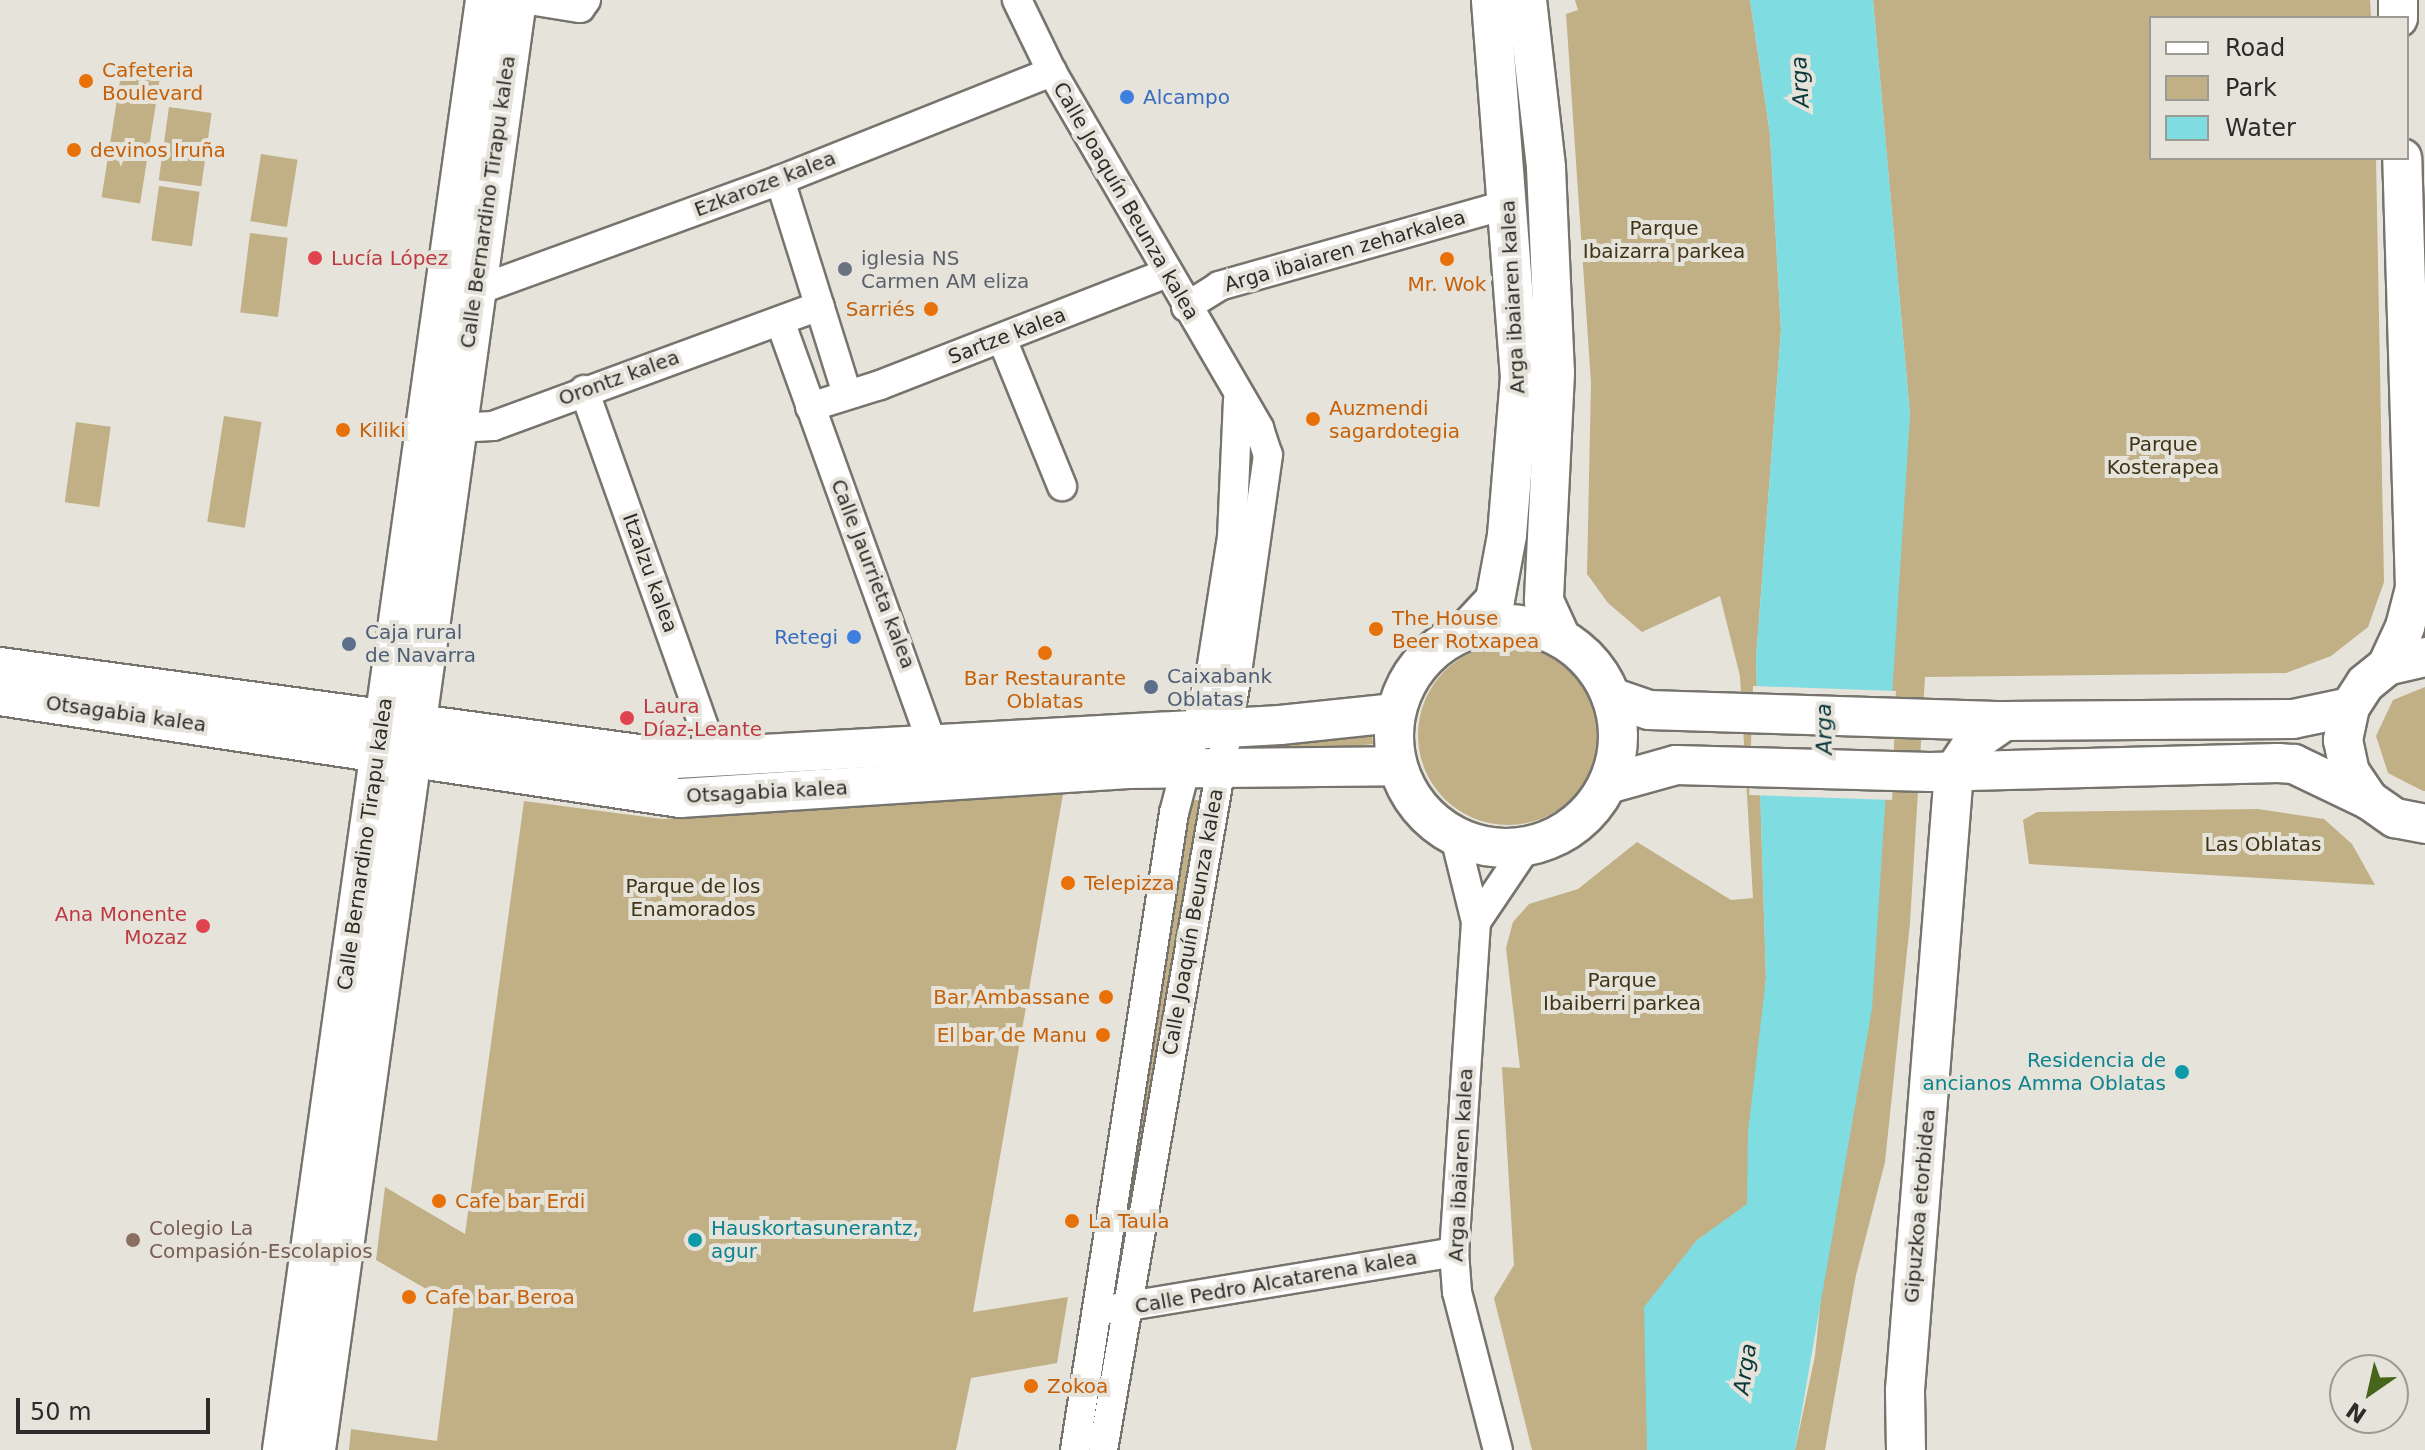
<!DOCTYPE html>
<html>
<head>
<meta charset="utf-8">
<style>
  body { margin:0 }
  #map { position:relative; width:2425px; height:1450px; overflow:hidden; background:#e6e3db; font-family:"DejaVu Sans",sans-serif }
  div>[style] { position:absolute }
  .green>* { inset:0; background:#c1af85; transform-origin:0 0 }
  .round { border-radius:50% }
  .water>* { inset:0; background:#7fdce1 }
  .pier>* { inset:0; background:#e6e3db; transform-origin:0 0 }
  .roads { filter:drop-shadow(2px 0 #76746d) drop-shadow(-2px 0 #76746d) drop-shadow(0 2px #76746d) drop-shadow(0 -2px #76746d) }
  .street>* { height:28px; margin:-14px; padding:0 14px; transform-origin:14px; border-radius:14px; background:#fff }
  .secondary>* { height:38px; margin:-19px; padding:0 19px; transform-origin:19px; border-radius:19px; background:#fff }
  .secondary>.ring { margin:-19px; padding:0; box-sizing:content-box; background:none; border:38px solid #fff; border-radius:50% }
  .dots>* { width:22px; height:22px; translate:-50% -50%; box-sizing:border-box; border:4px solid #e6e3db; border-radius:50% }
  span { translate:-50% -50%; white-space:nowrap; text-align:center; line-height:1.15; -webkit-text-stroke:8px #e6e3db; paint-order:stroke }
  .food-label { font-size:20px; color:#c56008 }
  .left { translate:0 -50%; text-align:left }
  .right { translate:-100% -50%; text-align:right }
  .shop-label { font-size:20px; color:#366cbe }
  .street-label { font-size:20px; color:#2d2c29 }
  .park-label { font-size:20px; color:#3f3416 }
  .health-label { font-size:20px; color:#be3a42 }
  .worship-label { font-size:20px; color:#5b616d }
  .service-label { font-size:20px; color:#4e5e75 }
  .culture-label { font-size:20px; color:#0d838f }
  .education-label { font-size:20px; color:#785e54 }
  .water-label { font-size:22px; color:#09373a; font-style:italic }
  .legend { position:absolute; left:2149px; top:16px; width:260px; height:144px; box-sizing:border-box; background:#e6e3db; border:2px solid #9c9a94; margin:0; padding:10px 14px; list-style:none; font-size:24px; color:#2d2c29 }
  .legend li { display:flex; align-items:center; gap:16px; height:40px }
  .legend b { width:40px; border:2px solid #9c9a94 }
  .north { position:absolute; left:2329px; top:1354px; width:80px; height:80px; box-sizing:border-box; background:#e6e3db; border:2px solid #9c9a94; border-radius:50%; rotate:214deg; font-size:22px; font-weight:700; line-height:32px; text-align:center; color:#2d2c29 }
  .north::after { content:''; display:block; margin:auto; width:28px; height:36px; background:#46651a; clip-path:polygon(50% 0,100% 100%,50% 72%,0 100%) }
  .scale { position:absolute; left:16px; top:1398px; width:194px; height:36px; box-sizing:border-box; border:4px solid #2d2c29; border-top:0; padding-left:10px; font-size:24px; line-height:28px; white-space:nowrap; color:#2d2c29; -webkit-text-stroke:6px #e6e3db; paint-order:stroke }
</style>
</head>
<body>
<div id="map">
  <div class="green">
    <i style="clip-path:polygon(1575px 0,1750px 0,1770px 134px,1781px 330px,1756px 659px,1766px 978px,1748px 1204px,1696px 1241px,1649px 1411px,1647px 1450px,1532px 1450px,1494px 1298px,1514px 1265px,1502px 1067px,1520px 1068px,1506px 948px,1513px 922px,1529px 904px,1578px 889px,1637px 842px,1731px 900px,1753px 898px,1740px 676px,1720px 596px,1642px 632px,1608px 603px,1587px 574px,1591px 383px,1566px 14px,1578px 10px)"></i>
    <i style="clip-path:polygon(1873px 0,2370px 0,2371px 18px,2151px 18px,2151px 158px,2376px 158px,2384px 582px,2368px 627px,2331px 656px,2286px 673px,1925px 677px,1910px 923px,1885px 1162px,1856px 1275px,1825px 1450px,1795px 1450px,1815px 1356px,1910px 415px)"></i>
    <i style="left:123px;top:62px;width:39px;height:137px;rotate:9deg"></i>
    <i style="left:169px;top:107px;width:43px;height:74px;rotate:8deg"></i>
    <i style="left:261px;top:154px;width:37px;height:68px;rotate:9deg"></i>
    <i style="left:159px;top:186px;width:41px;height:55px;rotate:8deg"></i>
    <i style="left:250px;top:233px;width:38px;height:80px;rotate:7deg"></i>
    <i style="left:224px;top:416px;width:38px;height:107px;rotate:9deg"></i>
    <i style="left:76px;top:422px;width:35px;height:81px;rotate:8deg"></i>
    <i class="round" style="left:1418px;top:645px;width:180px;height:180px"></i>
    <i style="clip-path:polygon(2425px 687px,2425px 791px,2423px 791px,2388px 773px,2376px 736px,2393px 700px)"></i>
    <i style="left:1372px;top:734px;width:10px;height:116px;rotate:84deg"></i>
    <i style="clip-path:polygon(1063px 794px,973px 1312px,1068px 1297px,1057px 1363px,971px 1378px,956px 1450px,349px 1450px,351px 1429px,437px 1441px,454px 1305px,376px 1260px,385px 1187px,465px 1234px,524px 801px,662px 819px)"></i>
    <i style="clip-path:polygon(1192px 800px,1202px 800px,1127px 1261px,1114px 1258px)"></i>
    <i style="clip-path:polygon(2258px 809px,2324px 819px,2352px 844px,2375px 885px,2029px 864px,2023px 820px,2037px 812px)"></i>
  </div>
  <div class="water">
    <i style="clip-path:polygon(1750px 0,1873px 0,1910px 415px,1872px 1009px,1795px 1450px,1647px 1450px,1644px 1307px,1696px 1241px,1747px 1204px,1748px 1132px,1766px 978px,1756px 659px,1781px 330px,1770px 134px)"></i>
  </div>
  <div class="pier">
    <i style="left:1753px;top:686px;width:143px;height:109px;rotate:2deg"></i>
  </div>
  <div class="roads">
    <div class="street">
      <i style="left:529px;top:0;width:52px;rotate:8.9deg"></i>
      <i style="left:580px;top:8px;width:10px;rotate:-53deg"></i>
      <i style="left:1017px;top:0;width:80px;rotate:64.1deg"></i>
      <i style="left:1052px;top:72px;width:412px;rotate:59.8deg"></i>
      <i style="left:1259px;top:428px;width:28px;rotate:72deg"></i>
      <i style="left:1268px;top:455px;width:227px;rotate:98.1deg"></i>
      <i style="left:1236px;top:680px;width:781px;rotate:99.8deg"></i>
      <i style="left:780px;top:180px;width:224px;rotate:72.6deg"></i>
      <i style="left:475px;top:291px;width:325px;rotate:-20deg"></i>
      <i style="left:780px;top:180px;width:293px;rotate:-21.7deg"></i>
      <i style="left:1186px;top:307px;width:39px;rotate:-32deg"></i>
      <i style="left:1219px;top:286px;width:300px;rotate:-15.8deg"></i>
      <i style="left:780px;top:321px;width:449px;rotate:70.2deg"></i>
      <i style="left:1002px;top:339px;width:159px;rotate:67.8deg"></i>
      <i style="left:584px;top:390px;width:390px;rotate:70.4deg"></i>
      <i style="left:810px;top:407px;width:73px;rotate:-17.4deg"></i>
      <i style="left:880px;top:385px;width:308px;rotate:-21.3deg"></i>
      <i style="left:456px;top:428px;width:37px;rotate:-3deg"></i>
      <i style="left:493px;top:426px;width:348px;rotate:-20.2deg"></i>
      <i style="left:1455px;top:837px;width:88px;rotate:76.1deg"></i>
      <i style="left:1476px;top:922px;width:331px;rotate:93.8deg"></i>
      <i style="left:1454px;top:1252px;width:40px;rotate:85.7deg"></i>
      <i style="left:1457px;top:1292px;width:163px;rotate:75.5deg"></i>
      <i style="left:1476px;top:922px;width:89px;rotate:-56deg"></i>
      <i style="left:1111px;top:1309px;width:348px;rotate:-9.4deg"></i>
      <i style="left:1075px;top:1450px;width:645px;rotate:-81.17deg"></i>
      <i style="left:1174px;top:813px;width:147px;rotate:-75.4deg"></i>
      <i style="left:1211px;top:671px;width:136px;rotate:-81.1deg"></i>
      <i style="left:1232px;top:537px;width:137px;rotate:-87.5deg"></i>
    </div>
    <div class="secondary">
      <i style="left:1527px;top:0;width:169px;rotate:83.5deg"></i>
      <i style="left:1546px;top:168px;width:205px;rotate:87.5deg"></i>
      <i style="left:1555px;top:373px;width:228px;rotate:92.8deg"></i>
      <i style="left:1544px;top:601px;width:41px;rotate:65.3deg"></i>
      <i style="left:2398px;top:0;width:18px;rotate:90deg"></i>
      <i class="ring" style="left:1394px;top:624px;width:186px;height:186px"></i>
      <i style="left:1467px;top:630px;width:41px;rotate:-47deg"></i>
      <i style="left:1495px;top:600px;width:66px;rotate:-79.5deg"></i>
      <i style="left:1507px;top:535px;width:158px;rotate:-85.3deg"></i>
      <i style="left:1520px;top:378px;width:379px;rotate:-94.4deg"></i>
      <i style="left:2425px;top:657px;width:39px;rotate:167deg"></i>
      <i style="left:2387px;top:666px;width:28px;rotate:141deg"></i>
      <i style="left:2365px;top:684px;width:27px;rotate:123deg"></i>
      <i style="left:2350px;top:707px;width:34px;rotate:102deg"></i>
      <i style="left:2343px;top:740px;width:33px;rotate:78deg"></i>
      <i style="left:2350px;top:772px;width:34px;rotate:56deg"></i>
      <i style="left:2369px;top:800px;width:32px;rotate:35deg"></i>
      <i style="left:2395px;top:818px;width:31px;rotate:11deg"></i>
      <i style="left:2387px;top:666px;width:43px;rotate:-65.2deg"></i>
      <i style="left:2405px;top:627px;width:40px;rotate:-75.6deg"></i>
      <i style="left:2415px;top:588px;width:430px;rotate:-91.7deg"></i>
      <i style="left:0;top:667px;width:681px;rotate:7.76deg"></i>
      <i style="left:675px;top:759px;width:606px;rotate:-3.22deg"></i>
      <i style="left:1280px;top:725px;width:116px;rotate:-6deg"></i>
      <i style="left:0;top:696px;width:688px;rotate:8.53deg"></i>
      <i style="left:680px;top:798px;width:449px;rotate:-3.7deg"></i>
      <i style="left:1128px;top:769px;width:269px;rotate:-0.6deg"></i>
      <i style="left:1611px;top:697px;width:40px;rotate:18.9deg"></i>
      <i style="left:1649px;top:710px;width:355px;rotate:1.8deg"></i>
      <i style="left:2004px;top:721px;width:289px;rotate:-0.4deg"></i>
      <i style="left:2293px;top:719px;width:58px;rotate:-11.9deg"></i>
      <i style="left:1608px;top:784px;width:71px;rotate:-15.6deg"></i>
      <i style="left:1676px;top:765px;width:254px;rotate:1.6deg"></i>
      <i style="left:1930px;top:772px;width:348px;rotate:-1.5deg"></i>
      <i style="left:2278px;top:763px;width:16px;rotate:4deg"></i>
      <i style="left:2294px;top:764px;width:83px;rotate:25.6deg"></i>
      <i style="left:282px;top:1450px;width:1464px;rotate:-82.03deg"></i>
      <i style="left:316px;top:1450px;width:1464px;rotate:-82.11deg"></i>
      <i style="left:1906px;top:1450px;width:60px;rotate:-91deg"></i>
      <i style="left:1905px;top:1390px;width:621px;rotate:-85.47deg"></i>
      <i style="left:1954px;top:771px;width:34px;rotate:-56deg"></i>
      <i style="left:1973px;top:743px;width:38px;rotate:-35deg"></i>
    </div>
  </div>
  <div class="dots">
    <i style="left:86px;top:81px;background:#e8710a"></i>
    <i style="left:1127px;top:97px;background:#3f7fe0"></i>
    <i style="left:74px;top:150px;background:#e8710a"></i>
    <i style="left:315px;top:258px;background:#e0444e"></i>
    <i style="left:1447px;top:259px;background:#e8710a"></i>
    <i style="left:845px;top:269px;background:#6b7280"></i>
    <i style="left:931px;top:309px;background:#e8710a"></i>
    <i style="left:1313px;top:419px;background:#e8710a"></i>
    <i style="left:343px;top:430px;background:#e8710a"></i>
    <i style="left:1376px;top:629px;background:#e8710a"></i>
    <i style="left:854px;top:637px;background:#3f7fe0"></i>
    <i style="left:349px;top:644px;background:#5c6f8a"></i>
    <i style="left:1045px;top:653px;background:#e8710a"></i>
    <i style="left:1151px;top:687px;background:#5c6f8a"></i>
    <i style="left:627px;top:718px;background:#e0444e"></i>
    <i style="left:1068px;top:883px;background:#e8710a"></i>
    <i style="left:203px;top:926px;background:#e0444e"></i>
    <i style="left:1106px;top:997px;background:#e8710a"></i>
    <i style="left:1103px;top:1035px;background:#e8710a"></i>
    <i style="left:2182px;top:1072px;background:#0f9aa8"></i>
    <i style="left:439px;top:1201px;background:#e8710a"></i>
    <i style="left:1072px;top:1221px;background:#e8710a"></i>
    <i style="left:133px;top:1240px;background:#8d6e63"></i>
    <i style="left:695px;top:1240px;background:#0f9aa8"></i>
    <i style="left:409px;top:1297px;background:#e8710a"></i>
    <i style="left:1031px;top:1386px;background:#e8710a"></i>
  </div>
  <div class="food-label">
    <span class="left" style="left:102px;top:82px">Cafeteria<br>Boulevard</span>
    <span class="left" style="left:90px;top:150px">devinos Iruña</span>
    <span style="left:1447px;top:284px">Mr. Wok</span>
    <span class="right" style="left:915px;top:309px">Sarriés</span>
    <span class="left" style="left:1329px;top:420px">Auzmendi<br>sagardotegia</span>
    <span class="left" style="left:359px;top:430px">Kiliki</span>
    <span class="left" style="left:1392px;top:630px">The House<br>Beer Rotxapea</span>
    <span style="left:1045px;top:690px">Bar Restaurante<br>Oblatas</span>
    <span class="left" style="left:1084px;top:883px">Telepizza</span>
    <span class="right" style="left:1090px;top:997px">Bar Ambassane</span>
    <span class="right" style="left:1087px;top:1035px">El bar de Manu</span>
    <span class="left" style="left:455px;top:1201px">Cafe bar Erdi</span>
    <span class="left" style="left:1088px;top:1221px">La Taula</span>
    <span class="left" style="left:425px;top:1297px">Cafe bar Beroa</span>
    <span class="left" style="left:1047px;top:1386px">Zokoa</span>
  </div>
  <div class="shop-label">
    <span class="left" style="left:1143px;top:97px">Alcampo</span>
    <span class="right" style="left:838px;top:637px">Retegi</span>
  </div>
  <div class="street-label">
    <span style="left:765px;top:184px;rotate:-21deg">Ezkaroze kalea</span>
    <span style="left:1126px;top:201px;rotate:60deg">Calle Joaquín Beunza kalea</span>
    <span style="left:488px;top:202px;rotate:-82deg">Calle Bernardino Tirapu kalea</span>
    <span style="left:1345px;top:251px;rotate:-16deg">Arga ibaiaren zeharkalea</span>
    <span style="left:1513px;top:297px;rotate:-93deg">Arga ibaiaren kalea</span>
    <span style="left:1007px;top:336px;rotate:-21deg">Sartze kalea</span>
    <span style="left:619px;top:378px;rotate:-20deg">Orontz kalea</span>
    <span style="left:650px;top:573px;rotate:70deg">Itzalzu kalea</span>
    <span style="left:873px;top:574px;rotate:69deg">Calle Jaurrieta kalea</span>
    <span style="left:126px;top:714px;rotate:8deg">Otsagabia kalea</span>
    <span style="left:767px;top:792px;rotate:-3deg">Otsagabia kalea</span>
    <span style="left:365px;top:844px;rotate:-82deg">Calle Bernardino Tirapu kalea</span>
    <span style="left:1193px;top:922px;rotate:-80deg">Calle Joaquín Beunza kalea</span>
    <span style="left:1461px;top:1165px;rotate:-87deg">Arga ibaiaren kalea</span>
    <span style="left:1920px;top:1206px;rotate:-85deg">Gipuzkoa etorbidea</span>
    <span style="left:1276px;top:1282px;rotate:-10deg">Calle Pedro Alcatarena kalea</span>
  </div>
  <div class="park-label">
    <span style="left:1664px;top:240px">Parque<br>Ibaizarra parkea</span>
    <span style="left:2163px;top:456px">Parque<br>Kosterapea</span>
    <span style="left:2263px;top:844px">Las Oblatas</span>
    <span style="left:693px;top:898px">Parque de los<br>Enamorados</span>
    <span style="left:1622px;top:992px">Parque<br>Ibaiberri parkea</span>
  </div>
  <div class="health-label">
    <span class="left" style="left:331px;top:258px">Lucía López</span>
    <span class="left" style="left:643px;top:718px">Laura<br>Díaz-Leante</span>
    <span class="right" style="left:187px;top:926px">Ana Monente<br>Mozaz</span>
  </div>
  <div class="worship-label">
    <span class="left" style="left:861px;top:270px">iglesia NS<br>Carmen AM eliza</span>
  </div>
  <div class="service-label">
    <span class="left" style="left:365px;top:644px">Caja rural<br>de Navarra</span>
    <span class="left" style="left:1167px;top:688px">Caixabank<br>Oblatas</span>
  </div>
  <div class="culture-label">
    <span class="right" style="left:2166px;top:1072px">Residencia de<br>ancianos Amma Oblatas</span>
    <span class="left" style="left:711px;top:1240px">Hauskortasunerantz,<br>agur</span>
  </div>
  <div class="education-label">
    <span class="left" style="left:149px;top:1240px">Colegio La<br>Compasión-Escolapios</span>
  </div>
  <div class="water-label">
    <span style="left:1800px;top:82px;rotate:-93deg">Arga</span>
    <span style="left:1824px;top:729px;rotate:-91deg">Arga</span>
    <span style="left:1745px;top:1369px;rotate:-81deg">Arga</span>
  </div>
  <ul class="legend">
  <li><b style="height:10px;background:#fff"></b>Road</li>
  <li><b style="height:22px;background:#c1af85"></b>Park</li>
  <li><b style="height:22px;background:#7fdce1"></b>Water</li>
  </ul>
  <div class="north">N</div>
  <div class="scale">50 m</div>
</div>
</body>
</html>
